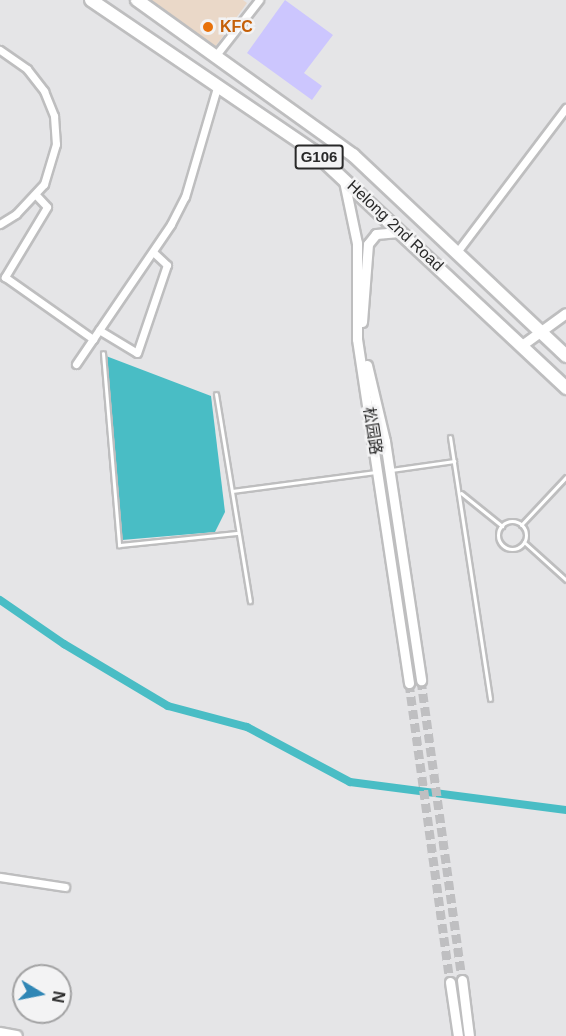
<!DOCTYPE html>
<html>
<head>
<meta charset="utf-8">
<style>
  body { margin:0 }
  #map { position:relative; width:566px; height:1036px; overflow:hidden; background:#e5e5e7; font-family:Arial,"Noto Sans SC",sans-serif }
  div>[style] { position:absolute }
  .commercial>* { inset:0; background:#ead8c8 }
  .water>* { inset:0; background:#49bdc5 }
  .canal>* { height:8px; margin:-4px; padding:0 4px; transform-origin:4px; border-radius:4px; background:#49bdc5 }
  .building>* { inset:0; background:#ccc6fe }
  .secondary-tunnel>* { height:9px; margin-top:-4.5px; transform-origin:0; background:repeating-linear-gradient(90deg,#bfbfc1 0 9px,transparent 0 13.5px) }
  .roads { filter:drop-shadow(2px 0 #bebebf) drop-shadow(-2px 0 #bebebf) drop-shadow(0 2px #bebebf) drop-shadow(0 -2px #bebebf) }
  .lane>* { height:3px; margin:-1.5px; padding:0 1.5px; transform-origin:1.5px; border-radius:1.5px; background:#fff }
  .lane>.ring { margin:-1.5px; padding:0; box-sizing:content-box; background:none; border:3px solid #fff; border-radius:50% }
  .street>* { height:7px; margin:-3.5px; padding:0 3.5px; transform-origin:3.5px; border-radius:3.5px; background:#fff }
  .secondary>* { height:9px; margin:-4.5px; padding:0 4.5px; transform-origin:4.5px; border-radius:4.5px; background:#fff }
  .primary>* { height:10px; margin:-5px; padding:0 5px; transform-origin:5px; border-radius:5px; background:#fff }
  .highway>* { height:12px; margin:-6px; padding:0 6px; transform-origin:6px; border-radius:6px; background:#fff }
  .dots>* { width:16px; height:16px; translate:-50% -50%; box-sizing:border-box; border:3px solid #f3f3f4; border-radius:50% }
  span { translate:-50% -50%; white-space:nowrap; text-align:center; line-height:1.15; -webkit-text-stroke:5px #f3f3f4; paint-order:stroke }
  .shield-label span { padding:2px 4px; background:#f3f3f4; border:2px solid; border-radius:4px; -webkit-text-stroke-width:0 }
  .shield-label { font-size:15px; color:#292929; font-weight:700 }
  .food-label { font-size:16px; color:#c56008; font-weight:700 }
  .left { translate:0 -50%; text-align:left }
  .street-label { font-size:16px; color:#292929 }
  .north { position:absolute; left:12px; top:964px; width:60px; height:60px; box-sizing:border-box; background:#f3f3f4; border:2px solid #a2a2a3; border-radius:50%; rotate:100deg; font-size:16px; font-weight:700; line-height:24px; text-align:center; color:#292929 }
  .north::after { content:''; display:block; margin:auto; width:21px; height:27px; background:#2f86b5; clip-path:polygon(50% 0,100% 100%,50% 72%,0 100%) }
</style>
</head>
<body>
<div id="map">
  <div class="commercial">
    <i style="clip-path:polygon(150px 0,243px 0,247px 3px,215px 47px)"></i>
  </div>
  <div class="water">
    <i style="clip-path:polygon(106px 356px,211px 396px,225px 512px,215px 532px,122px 540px)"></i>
  </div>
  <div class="canal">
    <i style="left:0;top:600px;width:78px;rotate:34.5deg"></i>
    <i style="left:64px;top:644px;width:121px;rotate:30.8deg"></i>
    <i style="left:168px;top:706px;width:82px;rotate:14.9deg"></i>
    <i style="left:247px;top:727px;width:117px;rotate:28.1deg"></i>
    <i style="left:350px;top:782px;width:218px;rotate:7.4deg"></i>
  </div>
  <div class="building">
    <i style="clip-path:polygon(285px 0,333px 35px,304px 73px,322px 86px,312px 100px,247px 53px)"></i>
  </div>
  <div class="secondary-tunnel">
    <i style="left:421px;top:680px;width:303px;rotate:82.2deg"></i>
    <i style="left:409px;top:683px;width:302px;rotate:82.2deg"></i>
  </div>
  <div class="roads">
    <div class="lane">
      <i style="left:103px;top:353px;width:193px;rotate:85.2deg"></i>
      <i style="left:119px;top:545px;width:119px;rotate:-5.8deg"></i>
      <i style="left:216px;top:394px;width:210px;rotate:80.7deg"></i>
      <i style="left:450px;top:437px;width:265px;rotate:81.3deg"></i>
      <i style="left:391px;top:470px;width:64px;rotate:-8.1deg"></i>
      <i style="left:232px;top:491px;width:145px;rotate:-7.5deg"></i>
      <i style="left:461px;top:493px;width:53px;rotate:38.8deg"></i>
      <i class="ring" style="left:498px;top:521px;width:25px;height:25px"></i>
      <i style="left:521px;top:525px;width:66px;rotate:-46.8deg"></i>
      <i style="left:524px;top:542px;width:57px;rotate:42.1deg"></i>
    </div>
    <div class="street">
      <i style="left:0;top:50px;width:33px;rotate:35deg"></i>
      <i style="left:27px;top:69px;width:28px;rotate:52deg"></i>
      <i style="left:44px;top:91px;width:27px;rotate:68deg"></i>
      <i style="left:54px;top:116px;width:28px;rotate:86deg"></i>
      <i style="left:56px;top:144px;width:42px;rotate:106.7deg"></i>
      <i style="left:44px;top:184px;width:41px;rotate:133deg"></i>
      <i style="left:16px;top:214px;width:19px;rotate:148deg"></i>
      <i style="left:216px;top:55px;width:70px;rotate:-52deg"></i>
      <i style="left:36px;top:195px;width:16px;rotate:47deg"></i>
      <i style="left:47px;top:207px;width:82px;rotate:121deg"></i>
      <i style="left:5px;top:277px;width:108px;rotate:35.2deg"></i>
      <i style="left:457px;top:252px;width:181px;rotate:-52.9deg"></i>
      <i style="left:99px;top:330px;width:44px;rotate:31.2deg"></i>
      <i style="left:137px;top:353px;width:93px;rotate:-71.2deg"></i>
      <i style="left:167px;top:265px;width:19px;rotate:-137deg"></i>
      <i style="left:76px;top:364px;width:169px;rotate:-55.8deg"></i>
      <i style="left:171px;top:224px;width:30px;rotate:-63deg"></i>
      <i style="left:185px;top:197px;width:118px;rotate:-73.7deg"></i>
      <i style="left:0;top:877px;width:66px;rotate:8.7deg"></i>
    </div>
    <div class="secondary">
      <i style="left:344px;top:181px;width:63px;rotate:78.2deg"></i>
      <i style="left:357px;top:243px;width:96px;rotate:90deg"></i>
      <i style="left:357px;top:339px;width:348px;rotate:81.4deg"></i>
      <i style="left:362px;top:322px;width:78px;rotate:-85.6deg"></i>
      <i style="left:368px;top:244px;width:13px;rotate:-51deg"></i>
      <i style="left:376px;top:234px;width:23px;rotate:-5deg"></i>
      <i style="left:522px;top:345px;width:54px;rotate:-36deg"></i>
      <i style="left:367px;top:365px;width:78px;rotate:76.7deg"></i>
      <i style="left:385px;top:441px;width:242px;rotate:81.4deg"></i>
      <i style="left:462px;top:980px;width:56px;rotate:82.9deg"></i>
      <i style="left:450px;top:982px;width:55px;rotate:81.6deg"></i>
    </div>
    <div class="primary">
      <i style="left:0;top:1033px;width:17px;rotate:10deg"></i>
    </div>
    <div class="highway">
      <i style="left:91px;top:0;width:268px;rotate:34.2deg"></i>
      <i style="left:313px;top:151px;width:347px;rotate:43.1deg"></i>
      <i style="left:137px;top:0;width:266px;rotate:35.7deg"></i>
      <i style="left:353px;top:155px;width:293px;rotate:43.3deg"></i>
    </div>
  </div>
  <div class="dots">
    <i style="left:208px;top:27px;background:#e8710a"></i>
  </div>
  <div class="shield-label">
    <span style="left:319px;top:157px">G106</span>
  </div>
  <div class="food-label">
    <span class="left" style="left:220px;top:27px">KFC</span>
  </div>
  <div class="street-label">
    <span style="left:395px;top:226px;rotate:43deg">Helong 2nd Road</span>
    <span style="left:372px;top:431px;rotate:81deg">松园路</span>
  </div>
  <div class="north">N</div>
</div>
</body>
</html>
